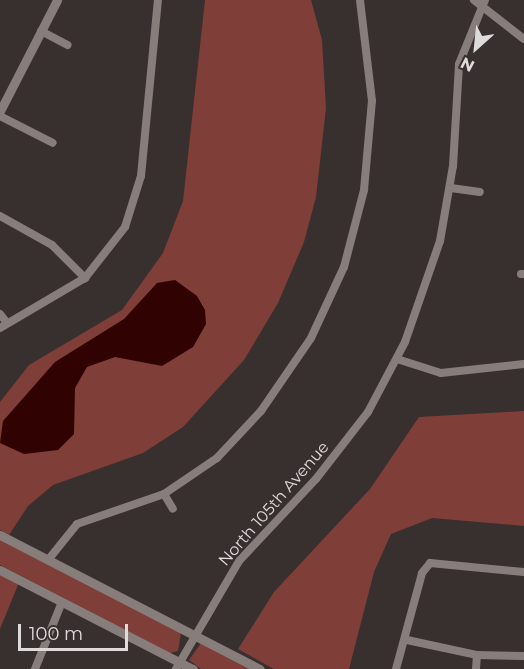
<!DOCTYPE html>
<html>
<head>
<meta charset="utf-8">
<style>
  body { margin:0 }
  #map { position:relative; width:524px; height:669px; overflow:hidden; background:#38302f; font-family:Montserrat,sans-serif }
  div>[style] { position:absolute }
  .green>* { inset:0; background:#7f3e37 }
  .water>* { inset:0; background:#310202 }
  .minor>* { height:8px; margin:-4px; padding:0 4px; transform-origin:4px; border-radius:4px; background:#877e7c }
  .tertiary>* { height:9px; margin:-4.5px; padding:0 4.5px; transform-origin:4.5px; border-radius:4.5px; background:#877e7c }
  span { translate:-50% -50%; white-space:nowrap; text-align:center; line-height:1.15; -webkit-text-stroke:4.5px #38302f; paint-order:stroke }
  .street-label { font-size:16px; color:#e0dbdb }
  .north { position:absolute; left:446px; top:18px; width:60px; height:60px; -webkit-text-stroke:4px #38302f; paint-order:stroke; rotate:207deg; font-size:16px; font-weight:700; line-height:24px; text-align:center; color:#e0dbdb }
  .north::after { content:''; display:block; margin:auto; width:21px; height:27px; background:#e0dbdb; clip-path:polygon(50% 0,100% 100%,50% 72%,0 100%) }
  .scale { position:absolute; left:18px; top:624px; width:110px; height:27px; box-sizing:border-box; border:3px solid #e0dbdb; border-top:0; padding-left:8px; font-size:18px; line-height:21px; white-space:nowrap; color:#e0dbdb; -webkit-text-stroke:4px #38302f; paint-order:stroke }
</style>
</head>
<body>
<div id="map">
  <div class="green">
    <i style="clip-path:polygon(205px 0,311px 0,322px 40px,326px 108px,316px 197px,304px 242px,278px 303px,244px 360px,183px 427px,143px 453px,53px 485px,28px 506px,9px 535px,0 530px,0 402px,29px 365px,122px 310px,163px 253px,183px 201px)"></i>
    <i style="clip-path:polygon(524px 411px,524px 526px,432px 518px,391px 534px,374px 572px,349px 669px,274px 669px,238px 649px,274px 592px,370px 489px,419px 417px)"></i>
    <i style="clip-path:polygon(0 539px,181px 633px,178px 651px,170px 653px,0 565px)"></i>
    <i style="clip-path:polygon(0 570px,20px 580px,0 629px)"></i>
    <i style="clip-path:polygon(201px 643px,251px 669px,201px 669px,189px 660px)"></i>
  </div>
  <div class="water">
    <i style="clip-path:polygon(175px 280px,197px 296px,205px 310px,206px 324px,193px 347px,162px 366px,115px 357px,87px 367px,75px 388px,74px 434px,58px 450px,24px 454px,0 443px,3px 421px,55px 362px,124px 319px,157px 283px)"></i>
  </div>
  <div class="minor">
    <i style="left:474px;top:0;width:63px;rotate:38deg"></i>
    <i style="left:41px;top:31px;width:30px;rotate:28deg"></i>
    <i style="left:0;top:116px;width:59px;rotate:27deg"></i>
    <i style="left:451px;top:188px;width:29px;rotate:8deg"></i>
    <i style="left:0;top:216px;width:60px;rotate:29.1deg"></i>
    <i style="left:52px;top:245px;width:47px;rotate:45deg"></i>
    <i style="left:521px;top:274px;width:3px"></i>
    <i style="left:0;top:314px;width:11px;rotate:52deg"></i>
    <i style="left:0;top:328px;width:99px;rotate:-30.5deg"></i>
    <i style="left:85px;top:278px;width:65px;rotate:-51.9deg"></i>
    <i style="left:125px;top:227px;width:53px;rotate:-72.6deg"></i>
    <i style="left:141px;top:176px;width:177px;rotate:-84.5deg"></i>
    <i style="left:397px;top:359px;width:46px;rotate:17.7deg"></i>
    <i style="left:441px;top:373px;width:83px;rotate:-6.2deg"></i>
    <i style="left:164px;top:494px;width:17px;rotate:59deg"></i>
    <i style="left:48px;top:560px;width:46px;rotate:-51.1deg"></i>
    <i style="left:77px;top:524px;width:92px;rotate:-19deg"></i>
    <i style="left:164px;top:494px;width:64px;rotate:-34.2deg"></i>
    <i style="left:217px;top:458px;width:64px;rotate:-46.9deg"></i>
    <i style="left:261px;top:411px;width:88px;rotate:-55.6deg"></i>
    <i style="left:311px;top:338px;width:78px;rotate:-65.1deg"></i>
    <i style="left:344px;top:267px;width:80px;rotate:-75.4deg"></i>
    <i style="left:364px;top:190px;width:89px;rotate:-84.9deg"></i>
    <i style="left:372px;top:101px;width:102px;rotate:-96.8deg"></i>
    <i style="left:407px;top:640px;width:72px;rotate:12.1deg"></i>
    <i style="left:477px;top:655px;width:47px;rotate:1.2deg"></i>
    <i style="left:35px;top:669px;width:72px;rotate:-68.1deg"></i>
    <i style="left:176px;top:669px;width:125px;rotate:-59.7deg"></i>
    <i style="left:239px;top:561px;width:112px;rotate:-46.8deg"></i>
    <i style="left:316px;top:479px;width:85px;rotate:-52.2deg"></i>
    <i style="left:368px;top:412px;width:79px;rotate:-62.1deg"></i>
    <i style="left:405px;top:342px;width:107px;rotate:-70.9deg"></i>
    <i style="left:440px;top:241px;width:76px;rotate:-80.2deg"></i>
    <i style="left:453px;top:166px;width:102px;rotate:-86.6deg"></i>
    <i style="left:459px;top:64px;width:69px;rotate:-67.9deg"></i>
    <i style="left:396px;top:669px;width:99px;rotate:-74.8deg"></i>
    <i style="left:422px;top:573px;width:13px;rotate:-51deg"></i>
    <i style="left:430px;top:563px;width:94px;rotate:5.5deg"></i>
    <i style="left:476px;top:669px;width:14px;rotate:-86deg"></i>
  </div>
  <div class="tertiary">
    <i style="left:0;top:111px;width:125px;rotate:-62.8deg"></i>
    <i style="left:0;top:535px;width:292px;rotate:27.3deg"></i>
    <i style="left:0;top:570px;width:217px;rotate:27.2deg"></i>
  </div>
  <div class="street-label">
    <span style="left:274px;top:504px;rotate:-49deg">North 105th Avenue</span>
  </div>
  <div class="north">N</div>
  <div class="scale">100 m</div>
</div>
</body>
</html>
